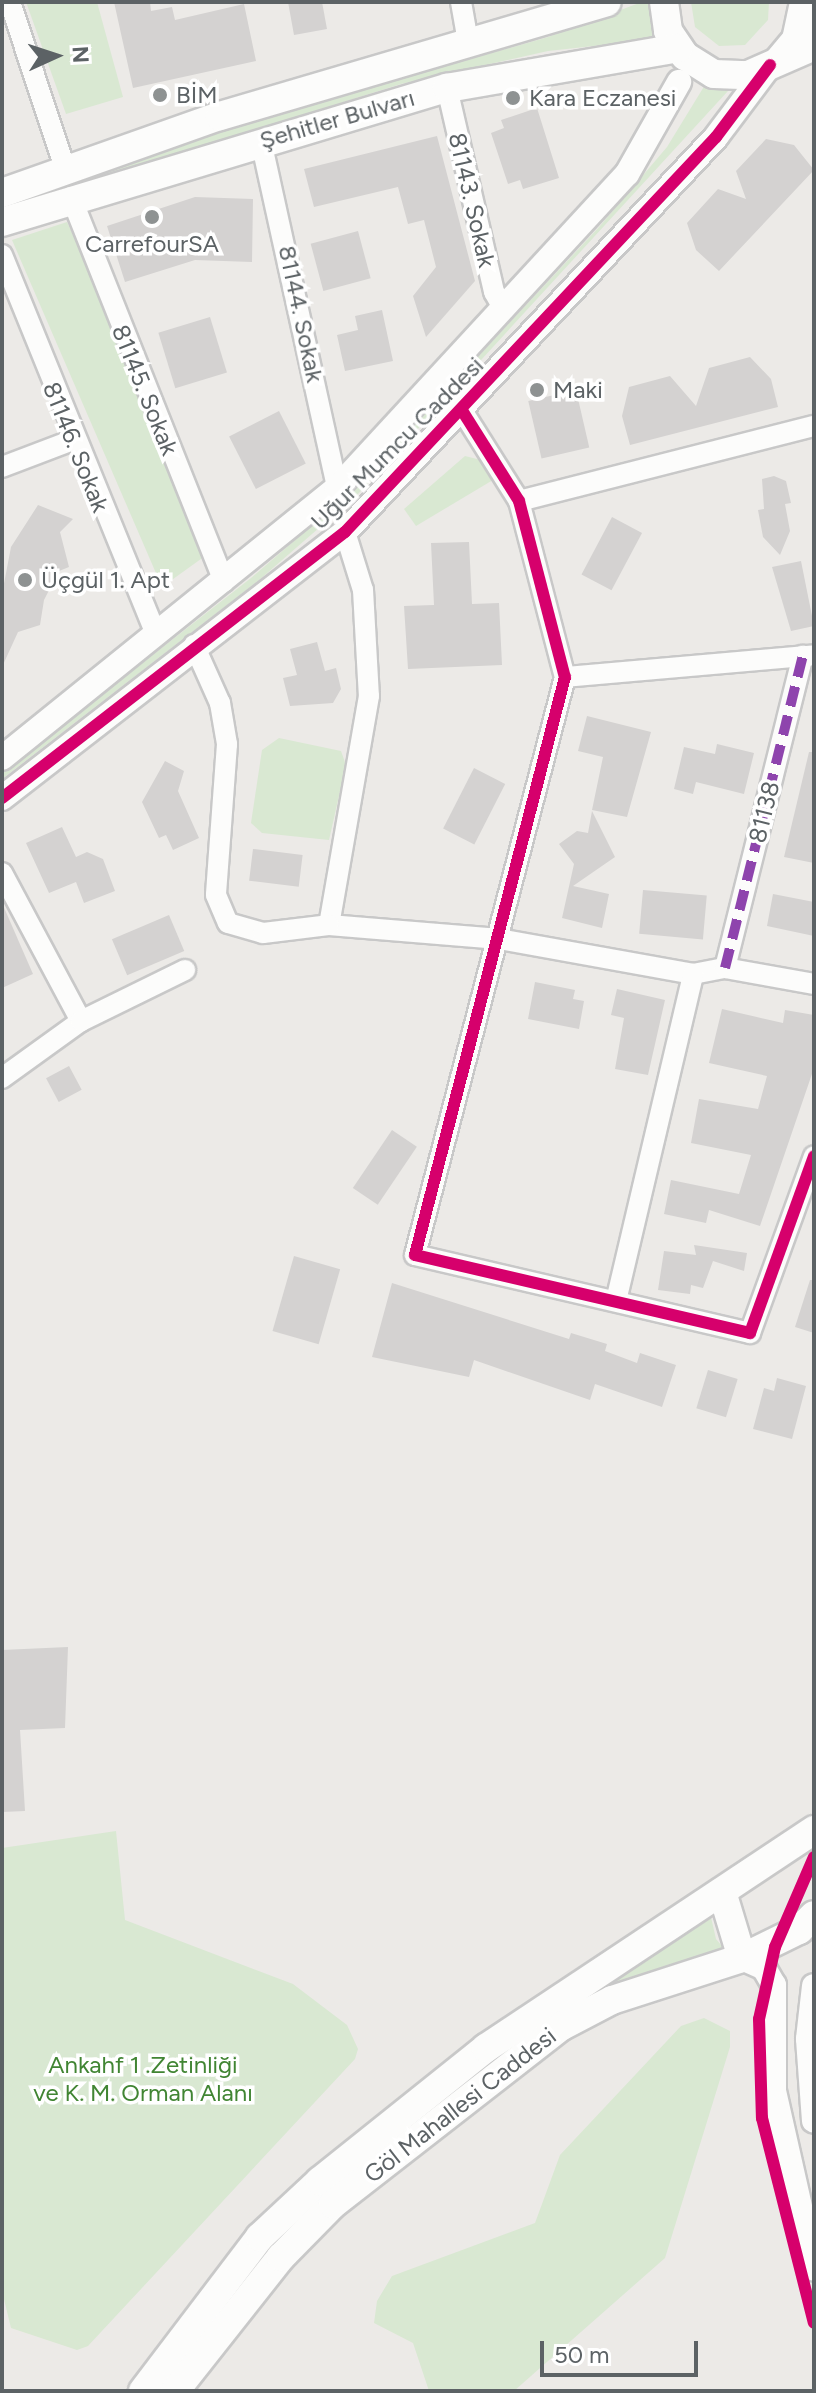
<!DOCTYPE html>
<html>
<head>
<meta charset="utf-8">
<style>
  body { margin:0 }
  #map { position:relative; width:816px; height:2393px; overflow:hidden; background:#eceae7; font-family:Figtree,sans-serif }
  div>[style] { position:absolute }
  .green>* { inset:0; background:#d9e8d2 }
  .building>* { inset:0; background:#d4d2d1; transform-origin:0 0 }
  .roads { filter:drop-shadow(2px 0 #c8c8c8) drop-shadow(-2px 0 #c8c8c8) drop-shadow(0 2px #c8c8c8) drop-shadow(0 -2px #c8c8c8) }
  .minor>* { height:20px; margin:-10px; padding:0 10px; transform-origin:10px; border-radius:10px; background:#fcfcfb }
  .tertiary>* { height:24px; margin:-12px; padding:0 12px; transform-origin:12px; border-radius:12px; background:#fcfcfb }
  .secondary>* { height:28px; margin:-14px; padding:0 14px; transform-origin:14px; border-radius:14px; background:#fcfcfb }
  .quiet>* { height:10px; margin-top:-5px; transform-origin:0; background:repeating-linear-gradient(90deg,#8e44ad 0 20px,transparent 0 30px) }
  .cycleway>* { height:12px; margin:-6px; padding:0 6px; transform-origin:6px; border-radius:6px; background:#d6006c }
  .dots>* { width:22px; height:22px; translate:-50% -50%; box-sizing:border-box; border:4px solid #fff; border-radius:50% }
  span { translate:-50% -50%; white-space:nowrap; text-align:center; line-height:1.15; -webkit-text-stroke:7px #fff; paint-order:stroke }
  .poi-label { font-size:24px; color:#5c6265 }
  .left { translate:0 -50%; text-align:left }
  .street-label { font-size:24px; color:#5c6265 }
  .park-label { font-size:24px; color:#418533 }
  .frame { position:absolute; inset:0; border:4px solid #5c6265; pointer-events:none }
  .north { position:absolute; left:16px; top:16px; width:80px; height:80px; -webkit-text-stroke:6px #fff; paint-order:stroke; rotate:87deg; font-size:22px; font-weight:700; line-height:32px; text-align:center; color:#5c6265 }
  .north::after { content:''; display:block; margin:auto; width:28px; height:36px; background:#5c6265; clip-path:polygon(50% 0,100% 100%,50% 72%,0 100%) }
  .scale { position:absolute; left:540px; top:2341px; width:158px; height:36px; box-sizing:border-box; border:4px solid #5c6265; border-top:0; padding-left:10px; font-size:24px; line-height:28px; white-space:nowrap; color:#5c6265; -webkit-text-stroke:6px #fff; paint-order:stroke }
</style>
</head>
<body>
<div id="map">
  <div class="green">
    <i style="clip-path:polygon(26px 2px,97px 2px,123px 97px,66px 114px)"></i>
    <i style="clip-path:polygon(642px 2px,653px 2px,658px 39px,548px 51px,401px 84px,2px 209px,2px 204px,214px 132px,548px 37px)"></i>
    <i style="clip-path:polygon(691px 2px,769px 2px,768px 20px,745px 45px,719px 46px,695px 27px)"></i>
    <i style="clip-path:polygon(739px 79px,358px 494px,258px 581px,2px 779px,2px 773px,251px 578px,352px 491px,599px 227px,667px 147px,708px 80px)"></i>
    <i style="clip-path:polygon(67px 222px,219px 546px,162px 587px,12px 240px)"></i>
    <i style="clip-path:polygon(465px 456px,489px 462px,498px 477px,416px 526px,404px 509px)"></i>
    <i style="clip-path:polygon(279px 738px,341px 751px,346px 765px,329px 840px,262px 833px,251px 823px,262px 750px)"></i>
    <i style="clip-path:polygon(116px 1831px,125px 1920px,293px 1984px,347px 2025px,358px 2049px,355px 2059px,88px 2346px,77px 2350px,11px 2328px,2px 2291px,2px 1848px)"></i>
    <i style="clip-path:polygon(710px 1913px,716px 1939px,731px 1957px,556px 2019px,191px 2352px,161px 2391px,153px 2391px,272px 2242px,493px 2056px)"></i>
    <i style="clip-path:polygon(704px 2018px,730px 2031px,730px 2047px,665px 2258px,514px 2391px,429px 2391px,413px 2343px,374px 2323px,377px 2301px,392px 2276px,535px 2223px,560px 2155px,681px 2026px)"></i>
  </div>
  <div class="building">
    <i style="clip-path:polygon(114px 2px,150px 2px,151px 11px,172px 7px,175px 20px,244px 4px,256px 61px,133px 88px)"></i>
    <i style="clip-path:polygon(288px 2px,322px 2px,327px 29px,294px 35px)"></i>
    <i style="clip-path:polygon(537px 108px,559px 178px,523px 189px,520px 180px,508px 184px,491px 133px,504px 128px,501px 120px)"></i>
    <i style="clip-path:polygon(437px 136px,475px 281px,426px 337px,413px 296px,436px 267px,424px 220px,408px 224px,398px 187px,314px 207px,304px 169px)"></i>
    <i style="clip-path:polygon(766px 139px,794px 145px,814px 170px,719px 271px,696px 250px,687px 223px,718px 189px,746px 199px,736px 171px)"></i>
    <i style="clip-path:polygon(195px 197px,253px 199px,252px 262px,195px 260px,125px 282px,107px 226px)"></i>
    <i style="left:358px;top:231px;width:49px;height:49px;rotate:75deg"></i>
    <i style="clip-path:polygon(382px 310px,393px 361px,345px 371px,337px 335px,358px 330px,355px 316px)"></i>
    <i style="left:210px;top:317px;width:58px;height:54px;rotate:73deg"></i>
    <i style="clip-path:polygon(750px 357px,771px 379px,778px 407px,630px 445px,622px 416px,629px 387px,670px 376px,696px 406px,709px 368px)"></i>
    <i style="left:576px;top:390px;width:59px;height:49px;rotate:77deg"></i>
    <i style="left:279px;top:411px;width:59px;height:56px;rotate:63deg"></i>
    <i style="clip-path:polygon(774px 476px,786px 481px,791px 503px,785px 504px,790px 531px,780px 555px,763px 537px,758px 510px,764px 509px,762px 479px)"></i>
    <i style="clip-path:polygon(38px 505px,73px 519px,60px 532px,69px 567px,59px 571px,44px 600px,40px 625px,18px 632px,2px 667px,2px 594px,11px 547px)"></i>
    <i style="left:612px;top:517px;width:34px;height:65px;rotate:28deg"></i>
    <i style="clip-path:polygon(469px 542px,472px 604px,499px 603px,502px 665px,408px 669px,404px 606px,434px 605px,431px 543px)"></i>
    <i style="clip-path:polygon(801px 561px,814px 626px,791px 631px,772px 567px)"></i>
    <i style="clip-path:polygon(317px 642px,325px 671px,336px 668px,341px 689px,333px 703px,290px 706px,283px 678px,297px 675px,290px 649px)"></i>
    <i style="clip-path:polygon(587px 716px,651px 732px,627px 817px,592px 810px,603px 757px,578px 751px)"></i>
    <i style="clip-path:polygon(717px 744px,754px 753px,744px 794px,696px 782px,693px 794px,674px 789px,684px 747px,715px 754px)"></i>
    <i style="clip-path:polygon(809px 752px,814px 752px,814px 863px,784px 857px)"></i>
    <i style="clip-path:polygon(165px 761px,184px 771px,178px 791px,199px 838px,173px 850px,166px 835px,159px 838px,142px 802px)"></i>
    <i style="left:474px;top:768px;width:35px;height:68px;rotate:27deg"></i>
    <i style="clip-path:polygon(592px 811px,615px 857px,573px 886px,609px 894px,602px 928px,562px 918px,574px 864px,559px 844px,577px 831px,588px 833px)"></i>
    <i style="clip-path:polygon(62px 827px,76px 857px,87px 852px,103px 859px,115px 891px,84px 903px,76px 882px,49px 893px,26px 843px)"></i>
    <i style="left:253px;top:849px;width:50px;height:32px;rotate:7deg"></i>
    <i style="left:643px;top:890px;width:64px;height:44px;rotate:5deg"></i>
    <i style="clip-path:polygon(773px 894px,814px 902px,814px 936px,767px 926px)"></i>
    <i style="clip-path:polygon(2px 903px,33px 974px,2px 988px)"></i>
    <i style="left:169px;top:915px;width:39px;height:62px;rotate:67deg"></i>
    <i style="clip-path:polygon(535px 982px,575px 990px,573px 999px,584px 1001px,579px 1029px,528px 1019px)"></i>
    <i style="clip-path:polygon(617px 989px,665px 1000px,648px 1075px,615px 1069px,624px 1018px,611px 1015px)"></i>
    <i style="clip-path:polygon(722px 1009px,783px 1023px,785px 1010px,814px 1015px,814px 1068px,760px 1226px,709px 1210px,706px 1223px,664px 1214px,671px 1180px,739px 1194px,751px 1155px,691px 1143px,699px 1099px,758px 1109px,767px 1076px,709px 1063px)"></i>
    <i style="left:69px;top:1066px;width:27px;height:26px;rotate:62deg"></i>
    <i style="left:392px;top:1130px;width:30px;height:70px;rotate:34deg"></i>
    <i style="clip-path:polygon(694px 1245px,747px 1253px,744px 1271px,713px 1261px,703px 1288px,691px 1285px,690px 1294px,658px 1290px,664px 1251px,696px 1255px)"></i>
    <i style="left:294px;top:1256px;width:48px;height:78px;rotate:16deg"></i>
    <i style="clip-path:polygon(810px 1280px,814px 1280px,814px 1333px,795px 1327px)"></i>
    <i style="clip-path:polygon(392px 1283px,569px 1339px,571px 1333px,607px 1344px,605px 1351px,637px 1363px,640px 1353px,676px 1365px,662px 1407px,595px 1384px,590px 1400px,474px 1360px,469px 1377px,372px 1357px)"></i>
    <i style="left:708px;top:1370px;width:31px;height:40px;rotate:17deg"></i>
    <i style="clip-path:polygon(777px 1378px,806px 1386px,792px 1439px,753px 1429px,764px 1388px,774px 1391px)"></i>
    <i style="clip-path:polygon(68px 1647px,65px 1728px,20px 1730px,25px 1811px,2px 1812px,2px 1650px)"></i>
  </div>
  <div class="roads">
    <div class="minor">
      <i style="left:10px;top:2px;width:175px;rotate:71.7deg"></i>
      <i style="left:461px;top:2px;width:39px;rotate:80deg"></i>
      <i style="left:447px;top:88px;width:209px;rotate:77deg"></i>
      <i style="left:494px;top:292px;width:20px;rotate:60deg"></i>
      <i style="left:261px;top:141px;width:355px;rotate:77.6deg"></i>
      <i style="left:71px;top:197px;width:414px;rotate:68.3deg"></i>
      <i style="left:2px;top:255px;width:410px;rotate:67.9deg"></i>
      <i style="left:463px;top:412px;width:105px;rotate:57.8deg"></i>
      <i style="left:519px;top:501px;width:182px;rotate:75.4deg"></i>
      <i style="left:565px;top:677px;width:597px;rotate:104.55deg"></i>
      <i style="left:415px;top:1255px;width:344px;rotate:13.1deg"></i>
      <i style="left:750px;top:1333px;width:188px;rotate:-70.1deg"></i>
      <i style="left:2px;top:467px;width:76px;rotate:-20.8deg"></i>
      <i style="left:519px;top:501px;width:304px;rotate:-14.3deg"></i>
      <i style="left:345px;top:532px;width:61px;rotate:72.8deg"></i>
      <i style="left:363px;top:590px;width:106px;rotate:86.8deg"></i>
      <i style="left:369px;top:696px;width:232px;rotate:99.9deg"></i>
      <i style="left:329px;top:925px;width:171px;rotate:4.7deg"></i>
      <i style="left:499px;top:939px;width:197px;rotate:10.2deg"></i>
      <i style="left:693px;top:974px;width:33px;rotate:-11deg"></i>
      <i style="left:725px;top:968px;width:90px;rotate:10.2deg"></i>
      <i style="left:194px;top:645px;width:64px;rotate:65.9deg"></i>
      <i style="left:220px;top:703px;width:42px;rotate:80.3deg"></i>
      <i style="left:227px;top:744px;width:151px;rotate:94.2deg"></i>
      <i style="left:216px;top:895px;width:30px;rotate:67deg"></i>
      <i style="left:228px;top:923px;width:36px;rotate:16deg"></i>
      <i style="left:263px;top:933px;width:66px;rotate:-6.9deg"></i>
      <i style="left:565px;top:677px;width:250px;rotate:-5deg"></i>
      <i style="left:2px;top:873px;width:168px;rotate:61.9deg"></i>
      <i style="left:725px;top:968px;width:322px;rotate:-76deg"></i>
      <i style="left:2px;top:1078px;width:97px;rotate:-35.8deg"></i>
      <i style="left:81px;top:1021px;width:116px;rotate:-26.1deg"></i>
      <i style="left:616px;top:1301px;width:336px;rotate:-76.7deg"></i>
    </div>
    <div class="tertiary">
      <i style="left:2px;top:758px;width:430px;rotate:-38.9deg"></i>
      <i style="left:337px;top:488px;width:427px;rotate:-47.3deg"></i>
      <i style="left:627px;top:174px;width:106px;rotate:-60.5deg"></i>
      <i style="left:2px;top:798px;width:434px;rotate:-37.8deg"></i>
      <i style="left:345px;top:532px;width:542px;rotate:-46.79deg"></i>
      <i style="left:716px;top:137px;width:90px;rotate:-53.1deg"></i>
      <i style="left:742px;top:1958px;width:24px;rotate:24deg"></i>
      <i style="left:764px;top:1968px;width:20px;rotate:60deg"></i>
      <i style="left:774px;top:1985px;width:106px;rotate:90deg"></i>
      <i style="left:774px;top:2091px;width:182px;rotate:77.3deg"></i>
      <i style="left:814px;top:1986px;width:53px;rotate:96.5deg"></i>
      <i style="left:808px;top:2039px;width:82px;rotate:85.8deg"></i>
    </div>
    <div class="secondary">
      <i style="left:664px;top:2px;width:29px;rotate:82deg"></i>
      <i style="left:668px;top:31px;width:30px;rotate:56deg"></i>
      <i style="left:685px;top:56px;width:34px;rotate:32deg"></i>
      <i style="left:714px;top:74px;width:34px;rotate:2deg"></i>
      <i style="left:748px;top:75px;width:72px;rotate:-23.7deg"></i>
      <i style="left:779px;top:60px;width:26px;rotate:-50deg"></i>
      <i style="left:796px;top:40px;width:39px;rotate:-78deg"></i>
      <i style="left:2px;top:193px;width:231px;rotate:-19.5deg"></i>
      <i style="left:220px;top:116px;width:403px;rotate:-16.4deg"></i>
      <i style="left:2px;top:222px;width:465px;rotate:-16.8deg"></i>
      <i style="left:447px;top:88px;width:235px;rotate:-9.8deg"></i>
      <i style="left:723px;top:1895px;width:66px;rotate:73.2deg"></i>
      <i style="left:143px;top:2391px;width:193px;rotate:-52.8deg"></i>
      <i style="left:260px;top:2237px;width:82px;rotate:-43deg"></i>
      <i style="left:320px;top:2181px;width:213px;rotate:-38.7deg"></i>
      <i style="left:486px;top:2048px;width:394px;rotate:-33.6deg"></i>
      <i style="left:175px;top:2391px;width:171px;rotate:-51.7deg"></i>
      <i style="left:281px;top:2257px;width:74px;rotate:-45.5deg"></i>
      <i style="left:333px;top:2204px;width:290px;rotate:-37.9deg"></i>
      <i style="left:562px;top:2026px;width:56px;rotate:-27.5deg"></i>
      <i style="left:612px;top:2000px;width:137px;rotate:-17.9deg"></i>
      <i style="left:742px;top:1958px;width:64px;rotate:-26.2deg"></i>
      <i style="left:799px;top:1930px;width:21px;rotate:-45deg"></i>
    </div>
  </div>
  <div class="quiet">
    <i style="left:725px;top:968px;width:322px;rotate:-76deg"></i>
  </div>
  <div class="cycleway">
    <i style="left:463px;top:412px;width:105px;rotate:57.8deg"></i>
    <i style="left:519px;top:501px;width:182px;rotate:75.4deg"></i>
    <i style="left:565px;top:677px;width:597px;rotate:104.55deg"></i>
    <i style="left:415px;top:1255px;width:344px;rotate:13.1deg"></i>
    <i style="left:750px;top:1333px;width:188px;rotate:-70.1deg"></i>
    <i style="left:2px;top:798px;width:434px;rotate:-37.8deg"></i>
    <i style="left:345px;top:532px;width:542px;rotate:-46.79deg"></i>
    <i style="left:716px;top:137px;width:90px;rotate:-53.1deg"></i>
    <i style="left:814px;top:1857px;width:98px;rotate:113.4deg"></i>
    <i style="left:775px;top:1947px;width:74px;rotate:102.5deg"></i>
    <i style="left:759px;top:2019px;width:99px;rotate:88.3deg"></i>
    <i style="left:762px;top:2118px;width:211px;rotate:75.8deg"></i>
  </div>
  <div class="dots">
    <i style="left:160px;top:95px;background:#8e9292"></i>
    <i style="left:513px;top:98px;background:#8e9292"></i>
    <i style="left:152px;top:217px;background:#8e9292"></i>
    <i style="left:537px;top:390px;background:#8e9292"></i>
    <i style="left:25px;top:580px;background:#8e9292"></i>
  </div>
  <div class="poi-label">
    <span class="left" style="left:176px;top:95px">BİM</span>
    <span class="left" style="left:529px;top:98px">Kara Eczanesi</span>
    <span style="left:152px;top:244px">CarrefourSA</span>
    <span class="left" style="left:553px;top:390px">Maki</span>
    <span class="left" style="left:41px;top:580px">Üçgül 1. Apt</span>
  </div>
  <div class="street-label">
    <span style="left:337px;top:119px;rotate:-16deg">Şehitler Bulvarı</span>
    <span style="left:472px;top:200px;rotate:77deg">81143. Sokak</span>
    <span style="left:301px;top:314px;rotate:78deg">81144. Sokak</span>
    <span style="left:145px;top:390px;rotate:68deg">81145. Sokak</span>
    <span style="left:397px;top:443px;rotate:-45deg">Uğur Mumcu Caddesi</span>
    <span style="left:76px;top:447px;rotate:68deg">81146. Sokak</span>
    <span style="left:764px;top:812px;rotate:-76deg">81138</span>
    <span style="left:460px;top:2105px;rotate:-38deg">Göl Mahallesi Caddesi</span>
  </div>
  <div class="park-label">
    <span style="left:143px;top:2079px">Ankahf 1 .Zetinliği<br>ve K. M. Orman Alanı</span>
  </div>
  <div class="frame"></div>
  <div class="north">N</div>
  <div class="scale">50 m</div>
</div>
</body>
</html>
